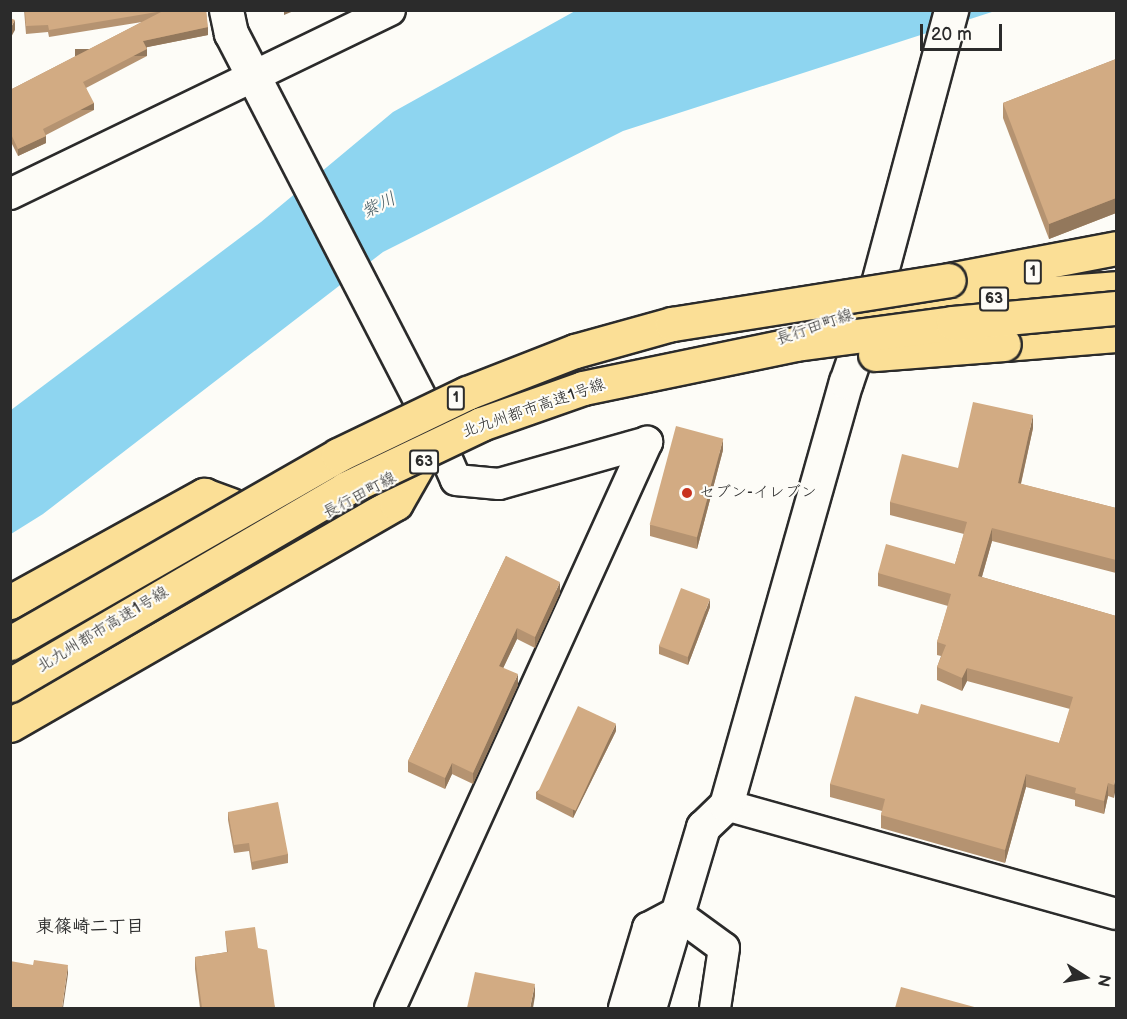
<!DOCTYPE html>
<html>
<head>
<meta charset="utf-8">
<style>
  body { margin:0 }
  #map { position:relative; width:1127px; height:1019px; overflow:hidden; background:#fdfcf7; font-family:"Balsamiq Sans","Klee One",sans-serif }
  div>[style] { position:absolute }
  .water>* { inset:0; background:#8ed5f0 }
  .roads { filter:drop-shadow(2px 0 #2b2b2b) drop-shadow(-2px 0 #2b2b2b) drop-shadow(0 2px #2b2b2b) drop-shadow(0 -2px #2b2b2b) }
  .street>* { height:30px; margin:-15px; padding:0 15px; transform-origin:15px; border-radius:15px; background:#fdfcf7 }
  .secondary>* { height:33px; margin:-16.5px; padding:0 16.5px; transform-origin:16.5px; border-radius:16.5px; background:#fdfcf7 }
  .primary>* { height:33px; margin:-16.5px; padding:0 16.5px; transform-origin:16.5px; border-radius:16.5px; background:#fbdf96 }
  .highway>* { height:33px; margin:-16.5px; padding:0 16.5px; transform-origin:16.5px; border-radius:16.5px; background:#fbdf96 }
  .bridges { filter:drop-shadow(2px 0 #2b2b2b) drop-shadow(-2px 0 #2b2b2b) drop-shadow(0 2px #2b2b2b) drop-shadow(0 -2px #2b2b2b) }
  .highway-bridge>* { height:33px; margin:-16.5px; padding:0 16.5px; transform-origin:16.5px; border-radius:16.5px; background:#fbdf96 }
  .wall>* { inset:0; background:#b59371 }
  .shaded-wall>* { inset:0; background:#93785c; transform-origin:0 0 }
  .building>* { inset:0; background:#d2ab83; transform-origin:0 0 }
  .dots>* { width:16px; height:16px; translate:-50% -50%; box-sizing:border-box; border:3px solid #fdfcf7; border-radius:50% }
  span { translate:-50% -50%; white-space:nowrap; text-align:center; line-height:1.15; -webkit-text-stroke:4.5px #fdfcf7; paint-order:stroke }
  .shield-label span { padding:2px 4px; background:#fdfcf7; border:2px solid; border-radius:4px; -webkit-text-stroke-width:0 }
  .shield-label { font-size:15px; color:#2b2b2b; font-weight:700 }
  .street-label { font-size:16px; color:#2b2b2b }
  .poi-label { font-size:16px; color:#2b2b2b }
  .left { translate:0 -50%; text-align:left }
  .water-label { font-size:18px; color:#495e66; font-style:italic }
  .neighbourhood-label { font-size:18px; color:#2b2b2b; font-weight:700 }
  .frame { position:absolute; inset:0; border:12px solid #2b2b2b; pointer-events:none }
  .north { position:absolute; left:1055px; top:947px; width:60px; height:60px; -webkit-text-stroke:4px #fdfcf7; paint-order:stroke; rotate:101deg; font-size:16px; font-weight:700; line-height:24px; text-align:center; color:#2b2b2b }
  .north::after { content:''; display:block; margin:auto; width:21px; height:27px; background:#2b2b2b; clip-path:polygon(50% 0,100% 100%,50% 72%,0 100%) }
  .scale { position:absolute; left:920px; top:24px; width:82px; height:27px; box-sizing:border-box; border:3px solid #2b2b2b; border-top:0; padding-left:8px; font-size:18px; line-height:21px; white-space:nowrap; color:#2b2b2b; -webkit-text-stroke:4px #fdfcf7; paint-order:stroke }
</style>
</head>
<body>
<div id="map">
  <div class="water">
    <i style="clip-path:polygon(575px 11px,995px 11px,623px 131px,383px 252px,43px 514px,11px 534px,11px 410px,261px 222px,393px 112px)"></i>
  </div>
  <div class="roads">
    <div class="street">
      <i style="left:10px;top:194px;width:422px;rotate:-25.8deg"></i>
      <i style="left:430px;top:420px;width:65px;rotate:66.6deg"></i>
      <i style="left:456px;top:480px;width:43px;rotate:5.3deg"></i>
      <i style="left:499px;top:484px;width:154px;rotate:-15.8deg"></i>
      <i style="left:726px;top:805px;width:405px;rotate:15.6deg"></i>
      <i style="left:390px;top:1008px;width:622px;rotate:-65.58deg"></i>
      <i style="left:624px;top:1008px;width:84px;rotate:-73.3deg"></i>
      <i style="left:648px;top:928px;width:32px;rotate:-28deg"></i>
      <i style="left:676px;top:913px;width:59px;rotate:36.1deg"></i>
      <i style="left:724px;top:948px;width:61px;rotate:98.5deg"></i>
    </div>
    <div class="secondary">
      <i style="left:226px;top:10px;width:24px;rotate:78deg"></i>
      <i style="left:231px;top:33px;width:421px;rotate:62.7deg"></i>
      <i style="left:649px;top:1008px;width:189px;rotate:-73.4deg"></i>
      <i style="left:703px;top:827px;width:32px;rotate:-44deg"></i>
      <i style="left:726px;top:805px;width:440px;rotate:-74.2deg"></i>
      <i style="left:846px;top:382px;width:77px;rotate:-71.1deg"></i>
      <i style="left:871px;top:309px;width:310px;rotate:-75deg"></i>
    </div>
    <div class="primary">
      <i style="left:825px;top:310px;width:292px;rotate:-4.3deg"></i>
    </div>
    <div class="highway">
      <i style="left:949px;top:280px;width:170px;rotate:-10.8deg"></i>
      <i style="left:1004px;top:344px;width:112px;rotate:-4.6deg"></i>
      <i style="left:10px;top:602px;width:222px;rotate:-28.9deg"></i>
      <i style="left:204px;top:495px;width:29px;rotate:20deg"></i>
      <i style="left:10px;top:725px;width:445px;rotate:-29.9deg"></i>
      <i style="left:396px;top:503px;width:43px;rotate:-60.4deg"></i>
    </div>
  </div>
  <div class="bridges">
    <div class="highway-bridge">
      <i style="left:875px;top:354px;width:129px;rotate:-4.4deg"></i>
      <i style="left:10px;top:643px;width:378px;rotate:-29.8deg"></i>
      <i style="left:338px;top:455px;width:143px;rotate:-25.7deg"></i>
      <i style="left:467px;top:393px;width:116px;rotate:-21.3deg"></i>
      <i style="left:575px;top:351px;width:101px;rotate:-15.6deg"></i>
      <i style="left:672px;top:324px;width:280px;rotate:-9deg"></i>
      <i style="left:10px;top:685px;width:388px;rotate:-30.3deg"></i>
      <i style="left:345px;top:489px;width:151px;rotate:-25.5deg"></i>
      <i style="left:481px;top:424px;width:108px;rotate:-19.4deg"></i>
      <i style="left:583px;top:388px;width:217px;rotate:-11.7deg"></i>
      <i style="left:796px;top:344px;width:158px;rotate:-7.6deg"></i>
      <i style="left:953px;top:323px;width:164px;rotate:-5.3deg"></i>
    </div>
  </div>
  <div class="wall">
    <i style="clip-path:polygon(24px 10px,206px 10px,208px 35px,147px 47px,147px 56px,86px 88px,94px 110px,46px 135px,46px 143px,18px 156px,10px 140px,10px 90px,142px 22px,49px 37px,48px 32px,26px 34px)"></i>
    <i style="clip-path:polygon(1116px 59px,1116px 213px,1049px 239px,1003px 118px,1003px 103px)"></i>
    <i style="clip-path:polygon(1033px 428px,1021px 484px,1116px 508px,1116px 573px,992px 541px,982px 577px,1116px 616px,1114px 798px,1108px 796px,1104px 814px,1075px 806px,1075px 800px,1026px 787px,1005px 863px,881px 828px,881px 815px,882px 811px,830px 797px,830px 784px,918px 714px,1059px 743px,1070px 709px,967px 681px,962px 691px,937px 680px,937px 667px,941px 656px,937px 655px,937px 642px,948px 606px,878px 586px,878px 573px,955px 564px,964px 534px,890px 515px,890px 502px,958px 468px)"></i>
    <i style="clip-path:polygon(723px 450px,697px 549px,650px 536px,650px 525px)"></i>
    <i style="clip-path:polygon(506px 556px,560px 593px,535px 648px,517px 639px,503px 668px,518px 685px,473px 784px,452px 774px,445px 789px,408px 772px,408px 761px)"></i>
    <i style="clip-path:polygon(710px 607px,688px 665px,659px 654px,659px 646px)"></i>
    <i style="clip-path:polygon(616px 731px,573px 818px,536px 799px,536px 792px)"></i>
    <i style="clip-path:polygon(228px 812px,288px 854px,288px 863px,252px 870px,249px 851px,234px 853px,228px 820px)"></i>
    <i style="clip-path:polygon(225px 931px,258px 948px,275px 1008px,200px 1008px,195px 969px,195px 957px,227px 952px)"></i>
  </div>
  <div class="shaded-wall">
    <i style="clip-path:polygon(284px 10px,296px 10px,284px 15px)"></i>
    <i style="clip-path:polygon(15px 20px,15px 30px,10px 39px,10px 29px)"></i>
    <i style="clip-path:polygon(208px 27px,208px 35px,143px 48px,143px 41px)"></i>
    <i style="left:147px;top:49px;width:7px;height:72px;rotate:90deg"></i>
    <i style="left:94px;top:103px;width:7px;height:57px;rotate:90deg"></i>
    <i style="clip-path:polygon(46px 136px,46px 143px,18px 156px,18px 149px)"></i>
    <i style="clip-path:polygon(1116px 198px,1116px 213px,1049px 239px,1049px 224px)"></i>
    <i style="clip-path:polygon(1033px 415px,1033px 428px,1018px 496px,1018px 483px)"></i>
    <i style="clip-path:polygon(723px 439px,723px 450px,697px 549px,697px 537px)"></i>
    <i style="clip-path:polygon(992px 528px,992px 541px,978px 590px,978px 576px)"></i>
    <i style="clip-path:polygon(560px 582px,560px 593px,535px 648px,535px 637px)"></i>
    <i style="clip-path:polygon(710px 599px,710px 607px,688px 665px,688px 657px)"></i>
    <i style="clip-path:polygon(517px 628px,517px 639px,499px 677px,499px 666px)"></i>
    <i style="clip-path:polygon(967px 668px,967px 681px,962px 691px,962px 678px)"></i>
    <i style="clip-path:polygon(518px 674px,518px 685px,473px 784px,473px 773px)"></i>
    <i style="clip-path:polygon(616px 724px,616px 731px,573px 818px,573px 810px)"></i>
    <i style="clip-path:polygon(452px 763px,452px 774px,445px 789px,445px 778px)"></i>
    <i style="clip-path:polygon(1026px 774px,1026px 787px,1005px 863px,1005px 850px)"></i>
    <i style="clip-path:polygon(1116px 774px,1116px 787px,1114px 798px,1114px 785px)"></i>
    <i style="clip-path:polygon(1108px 783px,1108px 796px,1104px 814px,1104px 801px)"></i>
    <i style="clip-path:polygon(68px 965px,68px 974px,63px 1008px,62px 1008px)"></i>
    <i style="clip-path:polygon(535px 984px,535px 996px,533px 1008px,530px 1008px)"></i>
  </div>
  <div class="building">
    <i style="clip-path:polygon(25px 10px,206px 10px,208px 27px,143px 41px,147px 49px,83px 82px,94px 103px,43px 129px,46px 136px,18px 149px,10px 132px,10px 90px,163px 11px,49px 30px,48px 25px,26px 26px)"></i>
    <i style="clip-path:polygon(10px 18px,15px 20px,10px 29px)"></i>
    <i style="clip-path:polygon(1116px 59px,1116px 198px,1049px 224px,1003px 103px)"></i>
    <i style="clip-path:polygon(973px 402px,1033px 415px,1018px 483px,1116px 508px,1116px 560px,992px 528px,978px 576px,1116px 616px,1116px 774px,1114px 785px,1108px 783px,1104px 801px,1075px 793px,1076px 788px,1026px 774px,1005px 850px,881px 815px,885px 799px,830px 784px,855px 696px,918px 714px,921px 704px,1059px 743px,1073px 697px,967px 668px,962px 678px,937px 667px,946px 645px,937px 642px,951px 594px,878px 573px,886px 544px,955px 564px,967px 522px,890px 502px,902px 454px,958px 468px)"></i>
    <i style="left:676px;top:426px;width:49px;height:102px;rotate:15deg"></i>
    <i style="clip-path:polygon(506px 556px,560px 582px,535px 637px,517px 628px,499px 666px,518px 674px,473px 773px,452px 763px,445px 778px,408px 761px)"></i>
    <i style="left:681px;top:588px;width:31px;height:62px;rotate:21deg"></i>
    <i style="left:578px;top:706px;width:42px;height:96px;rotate:25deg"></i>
    <i style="clip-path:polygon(278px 802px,288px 854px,252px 862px,249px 843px,234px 845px,228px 812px)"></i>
    <i style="clip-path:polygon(255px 927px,258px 948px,267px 950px,275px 1008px,202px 1008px,195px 957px,228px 952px,225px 931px)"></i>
    <i style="clip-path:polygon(34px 960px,68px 965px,62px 1008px,10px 1008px,10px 961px,33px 965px)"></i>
    <i style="clip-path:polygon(475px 972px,535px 984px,530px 1008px,467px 1008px)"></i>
    <i style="clip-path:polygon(901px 987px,978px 1008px,895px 1008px)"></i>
  </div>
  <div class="dots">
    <i style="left:687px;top:493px;background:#c8321e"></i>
  </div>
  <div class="shield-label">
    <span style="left:1033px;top:272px">1</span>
    <span style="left:994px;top:299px">63</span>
    <span style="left:456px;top:398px">1</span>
    <span style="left:424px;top:462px">63</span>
  </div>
  <div class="street-label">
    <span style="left:815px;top:328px;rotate:-19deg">長行田町線</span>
    <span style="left:534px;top:409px;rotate:-19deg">北九州都市高速1号線</span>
    <span style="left:360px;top:496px;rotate:-28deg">長行田町線</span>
    <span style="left:103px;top:630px;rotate:-31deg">北九州都市高速1号線</span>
  </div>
  <div class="poi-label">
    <span class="left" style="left:699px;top:493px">セブン-イレブン</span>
  </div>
  <div class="water-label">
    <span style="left:379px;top:206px;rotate:-26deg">紫川</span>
  </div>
  <div class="neighbourhood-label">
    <span style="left:90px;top:927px">東篠崎二丁目</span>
  </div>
  <div class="frame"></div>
  <div class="north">N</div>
  <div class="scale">20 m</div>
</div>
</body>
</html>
